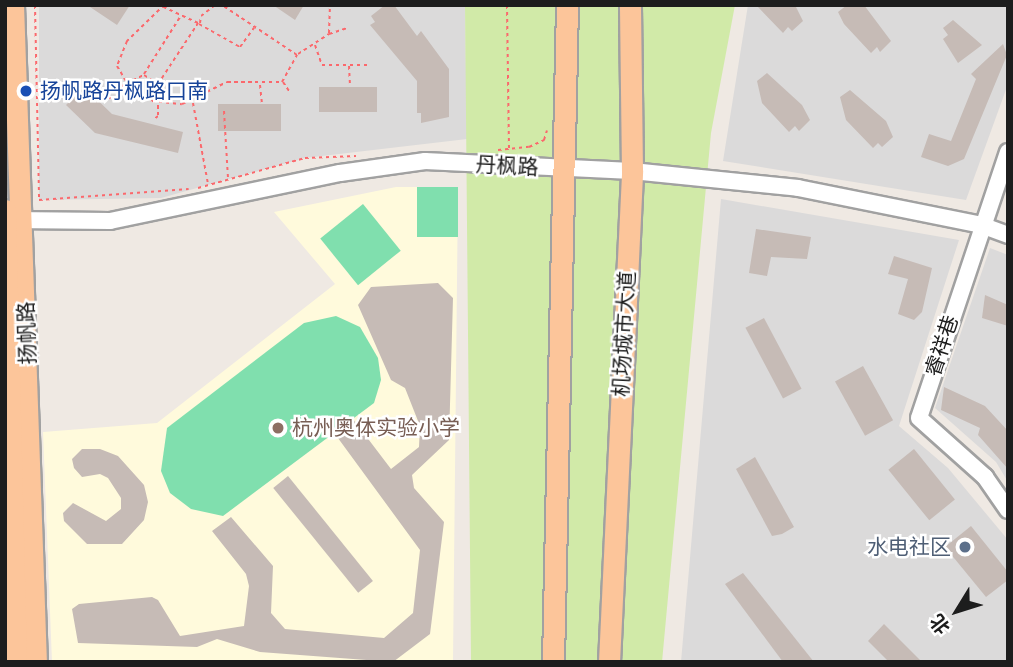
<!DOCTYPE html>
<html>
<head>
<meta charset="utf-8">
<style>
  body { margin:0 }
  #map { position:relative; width:1013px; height:667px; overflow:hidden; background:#efe9e3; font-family:"Space Grotesk","Noto Sans SC",sans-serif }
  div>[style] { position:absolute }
  .residential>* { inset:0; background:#dbdada }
  .education>* { inset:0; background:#fffadc }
  .grass>* { inset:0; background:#d1eaa8 }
  .pitch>* { inset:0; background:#80dfae; transform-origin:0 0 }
  .building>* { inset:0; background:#c6bbb6; transform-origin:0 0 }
  .path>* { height:2px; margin-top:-1px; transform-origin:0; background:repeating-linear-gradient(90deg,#fb686c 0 3.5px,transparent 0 7px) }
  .roads { filter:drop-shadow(2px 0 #a1a1a1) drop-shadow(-2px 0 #a1a1a1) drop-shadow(0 2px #a1a1a1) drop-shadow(0 -2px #a1a1a1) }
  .minor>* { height:16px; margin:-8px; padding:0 8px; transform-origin:8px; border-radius:8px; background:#fff }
  .major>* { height:21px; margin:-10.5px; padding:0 10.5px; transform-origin:10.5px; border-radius:10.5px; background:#fcc59a }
  .dots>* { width:19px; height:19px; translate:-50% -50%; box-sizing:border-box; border:4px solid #fff; border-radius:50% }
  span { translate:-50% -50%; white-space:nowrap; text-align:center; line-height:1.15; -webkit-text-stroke:5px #fff; paint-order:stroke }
  .transit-label { font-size:21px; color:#164399 }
  .left { translate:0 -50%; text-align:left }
  .street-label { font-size:21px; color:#1d1d1d }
  .education-label { font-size:21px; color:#785e54 }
  .service-label { font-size:21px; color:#4e5e75 }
  .right { translate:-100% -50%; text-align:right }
  .frame { position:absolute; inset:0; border:7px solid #1d1d1d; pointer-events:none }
  .north { position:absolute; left:922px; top:576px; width:70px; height:70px; -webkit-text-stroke:5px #fff; paint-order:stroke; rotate:232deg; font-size:19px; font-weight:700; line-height:28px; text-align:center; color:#1d1d1d }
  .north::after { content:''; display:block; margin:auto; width:24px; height:32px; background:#1d1d1d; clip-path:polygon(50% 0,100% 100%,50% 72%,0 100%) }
</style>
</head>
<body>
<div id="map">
  <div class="residential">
    <i style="clip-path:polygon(39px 5px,465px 5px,467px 139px,305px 158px,161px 198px,39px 200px)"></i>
    <i style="clip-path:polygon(748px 5px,1008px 5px,1008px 84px,966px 200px,723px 161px)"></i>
    <i style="clip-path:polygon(721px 199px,959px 240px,899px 426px,948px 468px,1008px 540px,1008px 662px,681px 662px)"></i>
    <i style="clip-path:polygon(990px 248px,1008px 255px,1008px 482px,996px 462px,935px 408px)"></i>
  </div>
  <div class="education">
    <i style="clip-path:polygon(396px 187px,458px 187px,453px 662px,52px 662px,43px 432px,157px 423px,335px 284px,274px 212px)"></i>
  </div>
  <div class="grass">
    <i style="clip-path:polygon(465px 5px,735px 5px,711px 133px,662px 662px,471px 662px)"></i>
  </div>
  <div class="pitch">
    <i style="left:417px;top:187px;width:41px;height:50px"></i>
    <i style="left:363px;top:204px;width:60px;height:55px;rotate:51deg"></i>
    <i style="clip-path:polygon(336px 316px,360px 327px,378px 358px,381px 380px,374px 403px,223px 516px,191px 509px,170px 493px,161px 471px,167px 428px,304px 323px)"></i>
  </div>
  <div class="building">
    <i style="clip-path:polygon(87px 5px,130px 5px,117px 25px)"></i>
    <i style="clip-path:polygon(273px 5px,304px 5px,295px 20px)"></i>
    <i style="clip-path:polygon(385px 5px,394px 5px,417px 36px,421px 31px,449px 69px,449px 117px,421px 123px,421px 113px,417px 113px,417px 81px,370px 25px,375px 22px,371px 16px)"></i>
    <i style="clip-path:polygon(756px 5px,795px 5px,803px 21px,792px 31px,788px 27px,783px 33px)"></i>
    <i style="clip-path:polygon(847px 5px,864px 5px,891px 41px,880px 52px,877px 47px,871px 53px,844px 24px,838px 12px)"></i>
    <i style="clip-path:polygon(953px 20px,982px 45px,958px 63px,943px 39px,948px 35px,943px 28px)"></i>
    <i style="clip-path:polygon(1003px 44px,1007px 55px,964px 159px,948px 166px,921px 157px,929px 134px,951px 141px,976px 79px,971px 74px)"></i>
    <i style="clip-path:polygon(767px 73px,802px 105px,810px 120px,799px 131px,795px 126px,789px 132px,762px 103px,757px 81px)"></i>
    <i style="clip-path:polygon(84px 87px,112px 114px,183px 132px,178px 153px,95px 133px,66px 105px)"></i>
    <i style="left:319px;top:87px;width:58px;height:25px"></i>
    <i style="clip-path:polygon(850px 90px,886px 121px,893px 137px,882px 147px,878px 143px,873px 148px,846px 120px,840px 97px)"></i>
    <i style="left:218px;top:104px;width:63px;height:27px"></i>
    <i style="clip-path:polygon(756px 229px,811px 237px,807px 259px,771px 257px,767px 276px,749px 273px)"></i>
    <i style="clip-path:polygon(894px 256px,932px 268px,922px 312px,914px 320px,898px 314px,908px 279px,888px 274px)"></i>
    <i style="clip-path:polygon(438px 283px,453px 298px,449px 440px,412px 475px,414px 488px,444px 522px,430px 634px,393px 662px,260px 652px,217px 639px,197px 647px,78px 643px,72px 609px,79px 604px,152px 597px,158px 600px,180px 636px,244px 626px,249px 586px,246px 574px,212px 531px,231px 517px,273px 566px,271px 613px,285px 629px,384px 638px,413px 613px,420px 550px,335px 434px,353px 419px,391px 469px,419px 447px,420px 426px,405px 388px,391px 380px,358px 305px,371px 287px)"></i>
    <i style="clip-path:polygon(985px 295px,1008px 305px,1008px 326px,982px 318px)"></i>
    <i style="left:764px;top:318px;width:80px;height:21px;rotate:62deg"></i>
    <i style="left:863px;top:366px;width:62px;height:32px;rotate:61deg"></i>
    <i style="clip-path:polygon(944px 387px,985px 406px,1008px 431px,1008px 469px,978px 435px,980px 428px,941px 410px)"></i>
    <i style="clip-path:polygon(82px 449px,100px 449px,118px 456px,144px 485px,148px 502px,144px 520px,122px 544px,87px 544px,64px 521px,63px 513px,73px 503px,106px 521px,121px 509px,121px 498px,108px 478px,100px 474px,82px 477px,74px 468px,72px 459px)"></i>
    <i style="left:914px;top:449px;width:65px;height:33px;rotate:51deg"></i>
    <i style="clip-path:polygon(755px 457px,794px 527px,782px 534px,772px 536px,736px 469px)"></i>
    <i style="left:288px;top:476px;width:135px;height:19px;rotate:51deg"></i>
    <i style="clip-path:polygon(971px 526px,1008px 572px,1008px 580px,986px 597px,945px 547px)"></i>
    <i style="clip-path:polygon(743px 573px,814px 662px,783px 662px,725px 584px)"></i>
    <i style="clip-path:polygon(884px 624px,922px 662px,889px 662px,868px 641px)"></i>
  </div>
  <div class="path">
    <i style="left:35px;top:5px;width:195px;rotate:88.8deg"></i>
    <i style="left:39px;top:200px;width:150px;rotate:-4.2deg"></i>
    <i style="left:164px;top:5px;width:52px;rotate:135.8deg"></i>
    <i style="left:127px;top:41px;width:27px;rotate:112deg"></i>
    <i style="left:117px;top:66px;width:21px;rotate:59deg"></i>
    <i style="left:128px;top:84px;width:29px;rotate:35deg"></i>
    <i style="left:152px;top:101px;width:30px;rotate:6deg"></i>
    <i style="left:182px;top:104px;width:50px;rotate:-26.1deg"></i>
    <i style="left:227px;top:82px;width:55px"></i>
    <i style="left:282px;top:82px;width:31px;rotate:-61deg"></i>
    <i style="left:297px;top:55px;width:90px;rotate:-146.3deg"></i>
    <i style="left:507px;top:5px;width:143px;rotate:89.2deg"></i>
    <i style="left:200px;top:23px;width:7px;rotate:-82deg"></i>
    <i style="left:201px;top:16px;width:18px;rotate:-38deg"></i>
    <i style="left:199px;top:24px;width:47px;rotate:29.3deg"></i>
    <i style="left:240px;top:47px;width:24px;rotate:-54deg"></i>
    <i style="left:329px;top:33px;width:28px;rotate:-88deg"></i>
    <i style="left:315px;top:45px;width:21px;rotate:71deg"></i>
    <i style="left:322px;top:65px;width:47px"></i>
    <i style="left:298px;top:54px;width:37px;rotate:-33deg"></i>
    <i style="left:329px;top:34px;width:20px;rotate:-18deg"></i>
    <i style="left:349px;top:66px;width:21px;rotate:87deg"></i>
    <i style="left:144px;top:74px;width:67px;rotate:-57.7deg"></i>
    <i style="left:283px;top:82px;width:11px;rotate:56deg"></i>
    <i style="left:158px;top:84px;width:73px;rotate:-56.7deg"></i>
    <i style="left:198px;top:23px;width:43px;rotate:-155.2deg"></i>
    <i style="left:260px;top:85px;width:19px;rotate:84deg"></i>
    <i style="left:109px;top:99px;width:10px;rotate:-61deg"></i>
    <i style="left:114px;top:90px;width:34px;rotate:-27deg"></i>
    <i style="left:144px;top:75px;width:17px;rotate:33deg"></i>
    <i style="left:158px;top:84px;width:32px;rotate:90deg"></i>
    <i style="left:158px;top:116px;width:6px;rotate:141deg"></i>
    <i style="left:193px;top:103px;width:82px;rotate:79.5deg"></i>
    <i style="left:224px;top:111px;width:67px;rotate:86.6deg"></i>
    <i style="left:498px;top:150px;width:31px;rotate:-6deg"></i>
    <i style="left:529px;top:147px;width:17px;rotate:-25deg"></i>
    <i style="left:544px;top:140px;width:10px;rotate:-73deg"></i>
    <i style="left:198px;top:188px;width:111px;rotate:-15.7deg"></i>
    <i style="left:305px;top:158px;width:51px;rotate:-2.2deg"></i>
  </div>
  <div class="roads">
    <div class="minor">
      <i style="left:1008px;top:152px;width:280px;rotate:108.5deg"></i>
      <i style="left:919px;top:418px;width:89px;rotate:41.8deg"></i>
      <i style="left:985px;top:477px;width:40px;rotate:55.1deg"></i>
      <i style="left:11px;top:220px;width:99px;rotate:0.6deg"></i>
      <i style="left:110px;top:221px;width:235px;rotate:-11.8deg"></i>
      <i style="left:340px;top:173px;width:86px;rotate:-8deg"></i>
      <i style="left:425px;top:161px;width:207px;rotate:2.8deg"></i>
      <i style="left:632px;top:171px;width:167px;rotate:5.8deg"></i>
      <i style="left:798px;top:188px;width:187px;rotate:11.4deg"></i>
      <i style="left:981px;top:225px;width:29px;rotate:20deg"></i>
    </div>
    <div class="major">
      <i style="left:13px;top:5px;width:657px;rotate:88deg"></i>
      <i style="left:5px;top:210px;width:452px;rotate:88.6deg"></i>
      <i style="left:553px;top:662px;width:657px;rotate:-88.78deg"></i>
      <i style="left:609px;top:662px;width:492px;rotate:-87.3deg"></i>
      <i style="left:632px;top:171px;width:166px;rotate:-90.7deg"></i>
    </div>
  </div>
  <div class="dots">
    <i style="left:26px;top:91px;background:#1a4fb4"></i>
    <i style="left:278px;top:428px;background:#8d6e63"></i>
    <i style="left:965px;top:547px;background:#5c6f8a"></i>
  </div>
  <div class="transit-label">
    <span class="left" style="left:40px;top:91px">扬帆路丹枫路口南</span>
  </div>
  <div class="street-label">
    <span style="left:507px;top:166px;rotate:3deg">丹枫路</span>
    <span style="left:27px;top:333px;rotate:-92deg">扬帆路</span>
    <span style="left:624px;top:334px;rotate:-87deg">机场城市大道</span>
    <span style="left:942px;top:346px;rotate:-72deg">睿祥巷</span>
  </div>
  <div class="education-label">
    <span class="left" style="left:292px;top:428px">杭州奥体实验小学</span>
  </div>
  <div class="service-label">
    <span class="right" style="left:951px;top:547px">水电社区</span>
  </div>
  <div class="frame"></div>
  <div class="north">北</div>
</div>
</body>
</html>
